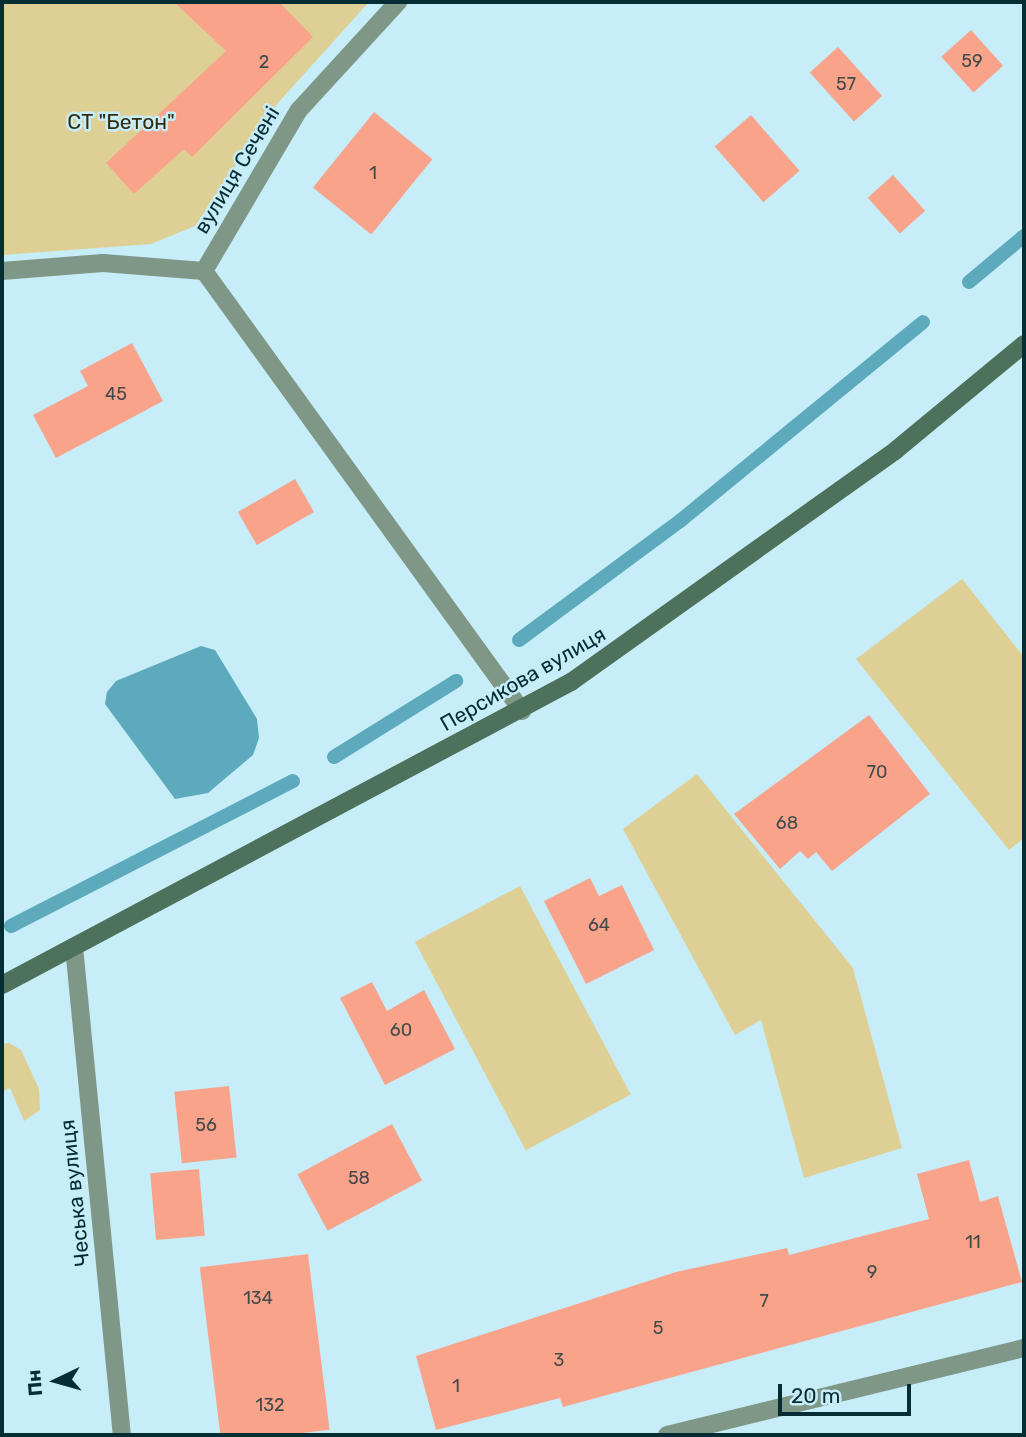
<!DOCTYPE html>
<html>
<head>
<meta charset="utf-8">
<style>
  body { margin:0 }
  #map { position:relative; width:1026px; height:1437px; overflow:hidden; background:#c6edf8; font-family:Rubik,sans-serif }
  div>[style] { position:absolute }
  .green>* { inset:0; background:#ded095; transform-origin:0 0 }
  .water>* { inset:0; background:#5daabd }
  .stream>* { height:14px; margin:-7px; padding:0 7px; transform-origin:7px; border-radius:7px; background:#5daabd }
  .building>* { inset:0; background:#f9a38b; transform-origin:0 0 }
  .minor>* { height:18px; margin:-9px; padding:0 9px; transform-origin:9px; border-radius:9px; background:#7f9787 }
  .secondary>* { height:18px; margin:-9px; padding:0 9px; transform-origin:9px; border-radius:9px; background:#4d715a }
  span { translate:-50% -50%; white-space:nowrap; text-align:center; line-height:1.15; -webkit-text-stroke:5px #c6edf8; paint-order:stroke }
  .number-label { font-size:18px; color:#434a4a }
  .number-label span { -webkit-text-stroke-width:0 }
  .park-label { font-size:21px; color:#322c10 }
  .street-label { font-size:21px; color:#062c34 }
  .frame { position:absolute; inset:0; border:4px solid #062c34; pointer-events:none }
  .north { position:absolute; left:21px; top:1346px; width:70px; height:70px; -webkit-text-stroke:5px #c6edf8; paint-order:stroke; rotate:265deg; font-size:19px; font-weight:700; line-height:28px; text-align:center; color:#062c34 }
  .north::after { content:''; display:block; margin:auto; width:24px; height:32px; background:#062c34; clip-path:polygon(50% 0,100% 100%,50% 72%,0 100%) }
  .scale { position:absolute; left:778px; top:1384px; width:133px; height:32px; box-sizing:border-box; border:4px solid #062c34; border-top:0; padding-left:9px; font-size:21px; line-height:24px; white-space:nowrap; color:#062c34; -webkit-text-stroke:5px #c6edf8; paint-order:stroke }
</style>
</head>
<body>
<div id="map">
  <div class="green">
    <i style="clip-path:polygon(2px 2px,369px 2px,277px 104px,195px 226px,151px 244px,2px 255px)"></i>
    <i style="clip-path:polygon(962px 579px,1024px 657px,1024px 838px,1009px 850px,856px 659px)"></i>
    <i style="clip-path:polygon(697px 774px,853px 968px,902px 1148px,804px 1178px,761px 1020px,735px 1035px,623px 829px)"></i>
    <i style="left:520px;top:886px;width:236px;height:119px;rotate:62deg"></i>
    <i style="clip-path:polygon(9px 1043px,21px 1050px,39px 1089px,40px 1110px,24px 1121px,10px 1088px,2px 1092px,2px 1044px)"></i>
  </div>
  <div class="water">
    <i style="clip-path:polygon(201px 646px,215px 650px,257px 719px,259px 738px,253px 755px,208px 793px,175px 799px,105px 704px,107px 692px,116px 681px)"></i>
  </div>
  <div class="stream">
    <i style="left:969px;top:282px;width:72px;rotate:-39.9deg"></i>
    <i style="left:519px;top:640px;width:200px;rotate:-36.5deg"></i>
    <i style="left:680px;top:521px;width:314px;rotate:-39.3deg"></i>
    <i style="left:334px;top:757px;width:144px;rotate:-31.9deg"></i>
    <i style="left:11px;top:926px;width:317px;rotate:-27.2deg"></i>
  </div>
  <div class="building">
    <i style="clip-path:polygon(174px 2px,279px 2px,313px 37px,192px 157px,184px 149px,134px 194px,106px 163px,226px 51px)"></i>
    <i style="left:971px;top:30px;width:48px;height:40px;rotate:48deg"></i>
    <i style="left:838px;top:47px;width:66px;height:38px;rotate:48deg"></i>
    <i style="left:374px;top:112px;width:75px;height:97px;rotate:39deg"></i>
    <i style="left:751px;top:115px;width:74px;height:48px;rotate:49deg"></i>
    <i style="left:893px;top:175px;width:48px;height:34px;rotate:48deg"></i>
    <i style="clip-path:polygon(132px 343px,163px 401px,56px 458px,33px 415px,88px 386px,80px 371px)"></i>
    <i style="left:295px;top:479px;width:38px;height:66px;rotate:60deg"></i>
    <i style="clip-path:polygon(869px 715px,930px 794px,832px 871px,816px 852px,808px 859px,800px 851px,780px 869px,734px 814px)"></i>
    <i style="clip-path:polygon(590px 878px,599px 896px,622px 885px,654px 950px,586px 984px,544px 901px)"></i>
    <i style="clip-path:polygon(372px 982px,387px 1011px,424px 990px,455px 1049px,385px 1085px,340px 998px)"></i>
    <i style="left:229px;top:1086px;width:72px;height:55px;rotate:84deg"></i>
    <i style="left:392px;top:1124px;width:64px;height:107px;rotate:62deg"></i>
    <i style="clip-path:polygon(969px 1160px,980px 1202px,998px 1196px,1022px 1282px,563px 1407px,560px 1398px,436px 1430px,416px 1356px,676px 1272px,787px 1248px,789px 1255px,929px 1219px,917px 1174px)"></i>
    <i style="left:199px;top:1169px;width:67px;height:49px;rotate:85deg"></i>
    <i style="left:308px;top:1254px;width:177px;height:109px;rotate:83deg"></i>
  </div>
  <div class="minor">
    <i style="left:2px;top:271px;width:101px;rotate:-4.5deg"></i>
    <i style="left:103px;top:263px;width:101px;rotate:4.5deg"></i>
    <i style="left:204px;top:271px;width:543px;rotate:54.14deg"></i>
    <i style="left:204px;top:271px;width:187px;rotate:-59.5deg"></i>
    <i style="left:299px;top:110px;width:147px;rotate:-47.5deg"></i>
    <i style="left:74px;top:947px;width:490px;rotate:84.4deg"></i>
    <i style="left:667px;top:1435px;width:367px;rotate:-13.7deg"></i>
  </div>
  <div class="secondary">
    <i style="left:2px;top:985px;width:645px;rotate:-28.04deg"></i>
    <i style="left:571px;top:682px;width:399px;rotate:-35.5deg"></i>
    <i style="left:896px;top:450px;width:166px;rotate:-39.6deg"></i>
  </div>
  <div class="number-label">
    <span style="left:972px;top:61px">59</span>
    <span style="left:264px;top:62px">2</span>
    <span style="left:846px;top:84px">57</span>
    <span style="left:373px;top:173px">1</span>
    <span style="left:116px;top:394px">45</span>
    <span style="left:877px;top:772px">70</span>
    <span style="left:787px;top:823px">68</span>
    <span style="left:599px;top:925px">64</span>
    <span style="left:401px;top:1030px">60</span>
    <span style="left:206px;top:1125px">56</span>
    <span style="left:359px;top:1178px">58</span>
    <span style="left:973px;top:1242px">11</span>
    <span style="left:872px;top:1272px">9</span>
    <span style="left:258px;top:1298px">134</span>
    <span style="left:764px;top:1301px">7</span>
    <span style="left:658px;top:1328px">5</span>
    <span style="left:559px;top:1360px">3</span>
    <span style="left:456px;top:1386px">1</span>
    <span style="left:270px;top:1405px">132</span>
  </div>
  <div class="park-label">
    <span style="left:121px;top:122px">СТ "Бетон"</span>
  </div>
  <div class="street-label">
    <span style="left:237px;top:170px;rotate:-59deg">вулиця Сечені</span>
    <span style="left:523px;top:679px;rotate:-30deg">Персикова вулиця</span>
    <span style="left:75px;top:1193px;rotate:-96deg">Чеська вулиця</span>
  </div>
  <div class="frame"></div>
  <div class="north">Пн</div>
  <div class="scale">20 m</div>
</div>
</body>
</html>
